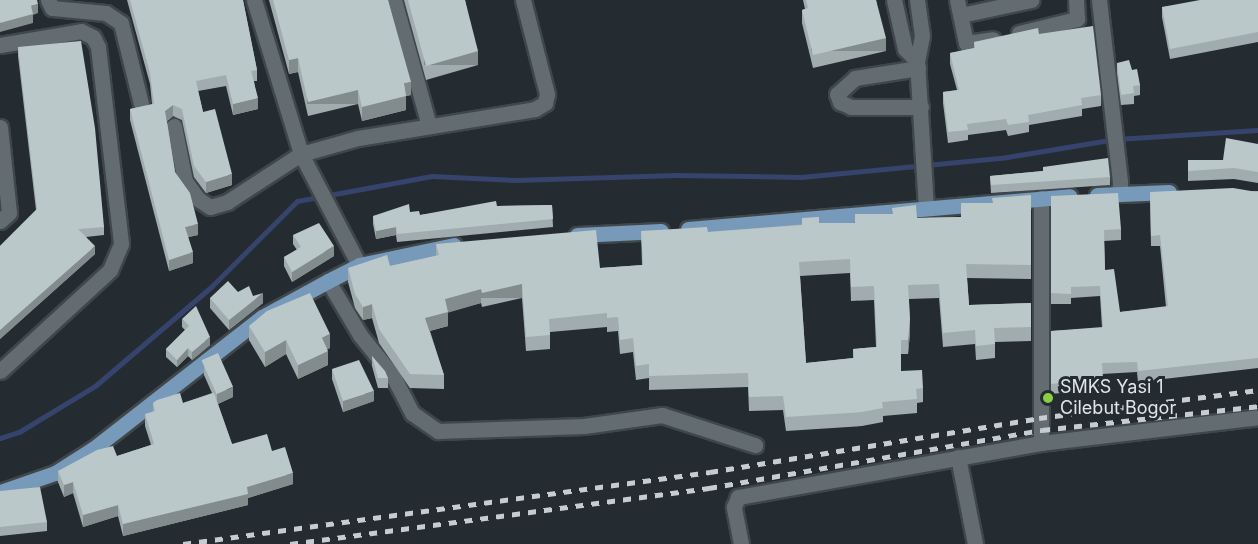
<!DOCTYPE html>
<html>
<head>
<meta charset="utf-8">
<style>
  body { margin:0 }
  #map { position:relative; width:1258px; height:544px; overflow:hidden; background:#242c31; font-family:Inter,sans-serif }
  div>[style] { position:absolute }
  .stream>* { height:5px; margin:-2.5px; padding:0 2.5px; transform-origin:2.5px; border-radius:2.5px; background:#36436d }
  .roads { filter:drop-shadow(2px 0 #40474b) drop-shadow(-2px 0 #40474b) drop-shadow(0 2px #40474b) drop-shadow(0 -2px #40474b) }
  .minor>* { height:15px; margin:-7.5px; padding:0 7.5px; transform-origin:7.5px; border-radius:7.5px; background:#626c71 }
  .major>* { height:15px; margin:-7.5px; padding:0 7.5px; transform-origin:7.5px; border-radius:7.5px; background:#7799ba }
  .rail>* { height:4.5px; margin-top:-2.25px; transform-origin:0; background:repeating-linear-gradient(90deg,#c6cccf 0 8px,transparent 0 16px) }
  .wall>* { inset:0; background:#a1acae }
  .shaded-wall>* { inset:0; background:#838c8d; transform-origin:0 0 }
  .building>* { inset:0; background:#bbc8ca; transform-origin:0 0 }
  .dots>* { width:16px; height:16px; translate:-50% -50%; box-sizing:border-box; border:3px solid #242c31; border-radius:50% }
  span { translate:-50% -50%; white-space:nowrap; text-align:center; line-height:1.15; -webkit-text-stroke:6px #242c31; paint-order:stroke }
  .poi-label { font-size:18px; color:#e0e5e8 }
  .left { translate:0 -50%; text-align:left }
</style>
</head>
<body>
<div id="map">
  <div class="stream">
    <i style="left:0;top:438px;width:20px;rotate:-18deg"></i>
    <i style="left:19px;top:432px;width:89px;rotate:-31.2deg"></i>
    <i style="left:95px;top:386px;width:154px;rotate:-40.5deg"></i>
    <i style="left:212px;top:286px;width:120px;rotate:-45deg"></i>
    <i style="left:297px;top:201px;width:137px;rotate:-10.5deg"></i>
    <i style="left:432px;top:176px;width:83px;rotate:2.8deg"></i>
    <i style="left:515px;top:180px;width:161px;rotate:-1.8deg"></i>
    <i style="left:676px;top:175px;width:125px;rotate:0.9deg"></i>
    <i style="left:801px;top:177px;width:207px;rotate:-5.5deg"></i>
    <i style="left:1007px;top:157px;width:110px;rotate:-9.4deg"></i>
    <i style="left:1116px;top:139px;width:142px;rotate:-3.6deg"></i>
  </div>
  <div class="roads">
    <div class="minor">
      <i style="left:48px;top:0;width:9px;rotate:63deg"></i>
      <i style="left:52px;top:8px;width:54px;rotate:5.3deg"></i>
      <i style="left:106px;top:13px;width:18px;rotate:34deg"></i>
      <i style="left:121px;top:23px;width:83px;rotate:76.1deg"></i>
      <i style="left:254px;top:0;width:161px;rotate:73deg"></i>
      <i style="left:301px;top:154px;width:125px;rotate:62.4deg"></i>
      <i style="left:394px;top:0;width:130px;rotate:74.4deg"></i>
      <i style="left:894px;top:0;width:50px;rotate:77.3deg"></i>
      <i style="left:905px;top:49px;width:17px;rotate:45deg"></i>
      <i style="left:917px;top:0;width:36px;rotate:82deg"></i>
      <i style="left:922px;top:36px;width:25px;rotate:101deg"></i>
      <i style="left:917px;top:61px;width:146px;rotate:86.5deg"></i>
      <i style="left:957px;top:0;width:44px;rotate:78.2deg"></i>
      <i style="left:966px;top:43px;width:27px;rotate:-8deg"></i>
      <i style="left:1099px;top:0;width:183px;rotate:83.4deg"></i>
      <i style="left:1120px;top:182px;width:8px;rotate:90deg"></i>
      <i style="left:1120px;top:190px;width:7px;rotate:146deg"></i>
      <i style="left:961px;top:15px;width:72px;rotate:-12.1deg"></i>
      <i style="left:1019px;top:33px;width:60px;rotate:-13.6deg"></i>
      <i style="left:1077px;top:19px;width:19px;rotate:-93deg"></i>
      <i style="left:0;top:45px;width:82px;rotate:-9.8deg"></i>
      <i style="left:81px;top:31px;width:13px;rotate:27deg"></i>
      <i style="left:93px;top:37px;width:11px;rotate:63deg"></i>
      <i style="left:98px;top:47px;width:198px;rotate:83.3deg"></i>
      <i style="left:121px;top:244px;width:28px;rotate:113deg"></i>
      <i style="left:110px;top:270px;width:149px;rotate:137.4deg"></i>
      <i style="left:918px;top:68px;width:64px;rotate:171deg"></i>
      <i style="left:855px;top:78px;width:24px;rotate:138deg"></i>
      <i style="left:837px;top:94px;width:9px;rotate:69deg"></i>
      <i style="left:840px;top:102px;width:12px;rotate:24deg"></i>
      <i style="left:851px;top:107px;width:70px"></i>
      <i style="left:174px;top:126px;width:56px;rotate:78.7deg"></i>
      <i style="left:185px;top:181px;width:22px;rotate:54deg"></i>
      <i style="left:198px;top:199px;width:14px;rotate:34deg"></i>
      <i style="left:210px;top:207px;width:18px;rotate:-16deg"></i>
      <i style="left:227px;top:202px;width:88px;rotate:-33deg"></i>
      <i style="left:301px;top:154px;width:59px;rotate:-15.7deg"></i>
      <i style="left:358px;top:138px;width:179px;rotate:-9.3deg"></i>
      <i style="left:535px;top:109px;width:12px;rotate:-31deg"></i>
      <i style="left:545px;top:103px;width:9px;rotate:-77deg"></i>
      <i style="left:547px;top:94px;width:97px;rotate:-104.3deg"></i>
      <i style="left:0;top:127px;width:86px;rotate:84deg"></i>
      <i style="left:9px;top:213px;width:12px;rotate:138deg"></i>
      <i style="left:1041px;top:198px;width:245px;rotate:90deg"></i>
      <i style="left:1041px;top:443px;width:219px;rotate:-6.8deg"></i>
      <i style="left:328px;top:281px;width:63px;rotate:59.3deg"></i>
      <i style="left:360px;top:335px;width:53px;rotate:51.2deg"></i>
      <i style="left:393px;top:376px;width:42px;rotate:62.8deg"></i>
      <i style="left:412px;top:413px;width:32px;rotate:35deg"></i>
      <i style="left:438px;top:431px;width:146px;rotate:-2deg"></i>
      <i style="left:584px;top:426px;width:79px;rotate:-8deg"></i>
      <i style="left:662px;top:415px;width:98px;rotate:17.9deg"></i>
      <i style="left:958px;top:457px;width:89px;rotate:78.9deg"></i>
      <i style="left:741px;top:544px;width:38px;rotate:-101deg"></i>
      <i style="left:734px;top:507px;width:11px;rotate:-68deg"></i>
      <i style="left:738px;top:497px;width:308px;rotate:-10.1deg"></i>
    </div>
    <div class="major">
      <i style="left:1097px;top:195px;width:72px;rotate:-2.4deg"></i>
      <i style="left:688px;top:229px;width:383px;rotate:-4.9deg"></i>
      <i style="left:577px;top:235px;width:84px;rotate:-2.7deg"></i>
      <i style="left:0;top:492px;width:58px;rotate:-19.1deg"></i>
      <i style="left:55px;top:473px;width:45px;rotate:-32.3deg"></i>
      <i style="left:93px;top:449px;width:214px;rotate:-38deg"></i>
      <i style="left:262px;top:317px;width:75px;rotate:-28.6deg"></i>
      <i style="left:328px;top:281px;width:35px;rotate:-27deg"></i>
      <i style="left:359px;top:265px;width:97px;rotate:-11.9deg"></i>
    </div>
  </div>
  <div class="rail">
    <i style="left:183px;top:544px;width:532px;rotate:-7.78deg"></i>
    <i style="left:710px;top:472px;width:333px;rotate:-9.3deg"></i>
    <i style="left:1039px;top:418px;width:221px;rotate:-7.3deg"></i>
    <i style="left:290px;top:544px;width:423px;rotate:-7.6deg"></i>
    <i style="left:709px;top:488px;width:338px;rotate:-9.9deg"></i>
    <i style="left:1042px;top:430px;width:217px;rotate:-6.3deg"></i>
  </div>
  <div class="wall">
    <i style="clip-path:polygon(127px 0,243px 0,257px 70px,257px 81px,254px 81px,258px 109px,233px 115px,226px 86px,198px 91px,203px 112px,232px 185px,206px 193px,194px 177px,182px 120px,173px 116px,167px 121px,175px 172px,198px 235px,188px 237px,193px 263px,169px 271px,130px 120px,130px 109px,152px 104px,150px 84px)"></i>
    <i style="clip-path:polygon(269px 0,388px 0,411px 95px,406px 96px,406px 110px,362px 121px,358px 104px,308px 116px,298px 72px,289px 74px)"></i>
    <i style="clip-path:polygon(404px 0,465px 0,478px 65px,426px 80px)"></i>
    <i style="clip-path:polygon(803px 0,876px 0,886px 51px,813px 68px,802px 23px,802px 10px,805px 9px)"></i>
    <i style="clip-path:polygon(1258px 0,1258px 42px,1170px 59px,1162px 17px,1162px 7px)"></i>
    <i style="clip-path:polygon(1039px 34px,1101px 95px,1101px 106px,1082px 109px,1082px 116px,1029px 125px,1029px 132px,1008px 136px,1006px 130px,968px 135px,968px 140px,948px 143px,943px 103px,943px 92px,957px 90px,950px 64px,950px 53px,974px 48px,974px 42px)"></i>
    <i style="clip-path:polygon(18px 47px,104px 227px,104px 235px,86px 237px,95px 254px,0 339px,0 246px,36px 210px,18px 56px)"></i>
    <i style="clip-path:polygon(1117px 63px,1132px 70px,1140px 85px,1140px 95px,1134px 96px,1134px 104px,1121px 105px,1117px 73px)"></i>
    <i style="clip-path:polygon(1258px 144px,1258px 183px,1234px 179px,1188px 181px,1188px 160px,1223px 160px)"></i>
    <i style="clip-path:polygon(1043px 167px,1110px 177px,1110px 185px,991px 193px,990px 176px,1043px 171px)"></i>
    <i style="clip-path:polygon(1258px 191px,1258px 368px,1138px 382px,1137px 372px,1102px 374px,1103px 389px,1051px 394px,1051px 331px,1102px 328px,1100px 296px,1071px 298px,1071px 304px,1051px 304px,1051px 196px,1121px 229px,1121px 240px,1104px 241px,1105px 270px,1120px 312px,1166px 307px,1160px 246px,1151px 246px,1150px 192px)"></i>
    <i style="clip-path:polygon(evenodd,1031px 195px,1031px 279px,967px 278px,969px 305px,1031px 303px,1031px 341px,995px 342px,995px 358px,976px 360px,975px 344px,943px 347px,939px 298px,909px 299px,910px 333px,908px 354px,901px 354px,901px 371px,923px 388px,923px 402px,917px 403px,917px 413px,883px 416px,883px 422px,862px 426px,786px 431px,783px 410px,749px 411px,748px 387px,649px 390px,649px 378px,636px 380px,633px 352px,620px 354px,618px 331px,607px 332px,607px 327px,550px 332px,550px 349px,526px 351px,522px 298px,482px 307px,481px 303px,448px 312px,448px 326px,430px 331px,444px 375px,444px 389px,410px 388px,379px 343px,372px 318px,363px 320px,355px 308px,348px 282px,348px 268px,390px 266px,436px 256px,436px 244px,600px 268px,642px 265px,641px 231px,708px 232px,819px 223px,855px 223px,917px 218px,961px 217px,992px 203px,1031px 195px,850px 273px,851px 301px,874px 300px,876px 347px,853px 349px,853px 358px,806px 363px,800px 276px,850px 273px)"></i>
    <i style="clip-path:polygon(552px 205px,553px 227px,397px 242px,396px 235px,376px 239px,373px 224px,373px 216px,410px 212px,420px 215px,497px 206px)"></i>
    <i style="clip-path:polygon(293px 235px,334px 256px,292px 282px,284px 266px,284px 257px,297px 250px,293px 244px)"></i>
    <i style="clip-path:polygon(238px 292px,253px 296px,263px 303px,229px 330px,210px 308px,210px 298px)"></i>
    <i style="clip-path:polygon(182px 319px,210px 345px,192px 360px,188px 356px,177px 367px,166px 357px,166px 349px,185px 330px,182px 327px)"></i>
    <i style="clip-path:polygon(249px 326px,330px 348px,327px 349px,328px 365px,298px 379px,286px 354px,265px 367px,249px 340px)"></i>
    <i style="clip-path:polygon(372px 356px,388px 378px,388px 388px,378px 388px,372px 366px)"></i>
    <i style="clip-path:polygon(204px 364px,233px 397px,218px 404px,232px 444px,272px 451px,293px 484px,248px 498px,248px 505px,123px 536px,118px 516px,83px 527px,73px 493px,64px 497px,58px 482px,58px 471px,117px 456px,151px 445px,145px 426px,145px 414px,153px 412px,153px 403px,183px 403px,212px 393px,204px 375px)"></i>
    <i style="clip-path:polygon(332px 369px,374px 401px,343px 412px,332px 379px)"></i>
    <i style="clip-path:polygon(0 491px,47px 522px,47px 531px,0 536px)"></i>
  </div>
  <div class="shaded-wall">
    <i style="clip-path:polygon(38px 4px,38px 13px,33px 15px,33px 23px,0 32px,0 23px,31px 6px)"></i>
    <i style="left:886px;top:38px;width:13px;height:75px;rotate:90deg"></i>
    <i style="left:478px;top:51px;width:14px;height:54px;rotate:90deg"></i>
    <i style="clip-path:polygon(298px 58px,298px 72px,289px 74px,289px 60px)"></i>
    <i style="clip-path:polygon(411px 82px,411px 95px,406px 96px,406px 110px,362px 121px,362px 107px,404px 83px)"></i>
    <i style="left:358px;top:90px;width:14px;height:51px;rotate:90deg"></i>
    <i style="clip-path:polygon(258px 98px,258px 109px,233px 115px,233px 104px)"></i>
    <i style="clip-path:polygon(173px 105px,173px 116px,165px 122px,165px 111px)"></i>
    <i style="clip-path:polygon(232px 174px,232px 185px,206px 193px,206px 182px)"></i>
    <i style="clip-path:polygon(198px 224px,198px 235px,185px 238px,185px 227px)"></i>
    <i style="clip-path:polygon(396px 227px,396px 235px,376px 239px,376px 231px)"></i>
    <i style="clip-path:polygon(95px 246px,95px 254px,0 339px,0 330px)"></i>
    <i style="clip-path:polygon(334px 246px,334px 256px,292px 282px,292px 272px)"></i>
    <i style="clip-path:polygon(193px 252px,193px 263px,169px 271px,169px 260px)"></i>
    <i style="left:522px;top:284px;width:14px;height:41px;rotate:90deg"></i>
    <i style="clip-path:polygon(481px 289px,481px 303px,447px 313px,448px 312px,448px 326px,425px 332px,425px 318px,445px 299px)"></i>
    <i style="clip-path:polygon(263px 293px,263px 303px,229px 330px,229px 320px)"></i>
    <i style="clip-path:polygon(372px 304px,372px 318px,363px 320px,363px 307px)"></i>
    <i style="clip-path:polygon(910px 319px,910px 333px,908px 354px,908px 340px)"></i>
    <i style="clip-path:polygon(330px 334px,330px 348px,322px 352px,322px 338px)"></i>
    <i style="clip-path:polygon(210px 337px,210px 345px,192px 360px,192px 352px)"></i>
    <i style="clip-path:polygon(286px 340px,286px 354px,265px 367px,265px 352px)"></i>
    <i style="clip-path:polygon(188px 348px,188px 356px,177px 367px,177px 360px)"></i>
    <i style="clip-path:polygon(328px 351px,328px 365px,298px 379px,298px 365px)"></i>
    <i style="clip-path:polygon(233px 387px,233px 397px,217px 404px,217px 394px)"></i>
    <i style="clip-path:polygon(374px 391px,374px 401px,343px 412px,343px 401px)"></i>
    <i style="clip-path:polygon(293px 473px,293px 484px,248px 498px,248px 505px,123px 536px,123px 524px)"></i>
    <i style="clip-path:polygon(73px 482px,73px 493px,64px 497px,64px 485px)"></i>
    <i style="clip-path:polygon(118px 505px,118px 516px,83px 527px,83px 515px)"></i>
  </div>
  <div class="building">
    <i style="clip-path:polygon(0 0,37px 0,38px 4px,31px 6px,33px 14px,0 23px)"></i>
    <i style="clip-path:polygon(130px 0,243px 0,257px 70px,251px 71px,258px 98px,233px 104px,226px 75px,196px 81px,203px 112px,215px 109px,232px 174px,206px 182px,194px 166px,182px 109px,173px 105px,165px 111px,175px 172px,190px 193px,198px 224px,185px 227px,193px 252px,169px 260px,130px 109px,154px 104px,150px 73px)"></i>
    <i style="clip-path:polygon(273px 0,388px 0,411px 82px,404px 83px,406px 96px,362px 107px,358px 90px,308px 102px,298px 58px,289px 60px)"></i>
    <i style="clip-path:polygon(408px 0,465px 0,478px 51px,426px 66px)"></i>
    <i style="clip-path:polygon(806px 0,876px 0,886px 38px,813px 55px,802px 10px,808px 8px)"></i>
    <i style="clip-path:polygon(1200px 0,1258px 0,1258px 32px,1170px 49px,1162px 7px)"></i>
    <i style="clip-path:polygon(1093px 26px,1101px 95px,1081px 98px,1082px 105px,1028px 115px,1029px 122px,1008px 125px,1006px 119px,967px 124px,968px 130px,948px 132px,943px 92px,959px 90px,950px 53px,975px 48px,974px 42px,1038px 28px,1039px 34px)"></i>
    <i style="clip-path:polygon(81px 41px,95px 128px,104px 227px,78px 229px,95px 246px,0 330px,0 246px,37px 209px,18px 47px)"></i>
    <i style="clip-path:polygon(1129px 60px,1132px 70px,1137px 69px,1140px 85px,1133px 86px,1134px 93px,1121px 95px,1117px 63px)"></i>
    <i style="clip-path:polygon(1226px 138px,1258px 144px,1258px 172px,1234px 168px,1188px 171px,1188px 160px,1223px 160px)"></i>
    <i style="clip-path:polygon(1108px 158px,1110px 177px,991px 185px,990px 176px,1043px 171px,1043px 167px)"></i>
    <i style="clip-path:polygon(1233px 188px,1257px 192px,1258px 191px,1258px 358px,1138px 371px,1137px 362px,1102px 363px,1103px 378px,1051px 384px,1051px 331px,1103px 327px,1100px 286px,1071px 287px,1071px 294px,1051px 293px,1051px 196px,1118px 193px,1121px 229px,1104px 230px,1105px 270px,1114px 269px,1120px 312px,1168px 306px,1160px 235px,1151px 236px,1150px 192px)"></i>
    <i style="clip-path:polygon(evenodd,1031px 195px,1031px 265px,966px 264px,969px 305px,1031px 303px,1031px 327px,994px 328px,995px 344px,976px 346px,975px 330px,943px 333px,939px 284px,908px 285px,910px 319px,908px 340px,901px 340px,901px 371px,922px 370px,923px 388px,916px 389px,917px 399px,882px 402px,883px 408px,862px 412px,786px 417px,783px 396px,749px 397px,748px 373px,649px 376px,649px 364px,636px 366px,633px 338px,620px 340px,618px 317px,607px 318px,607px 313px,549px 319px,550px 335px,526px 337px,522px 284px,482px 293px,481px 289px,445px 299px,448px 312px,425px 318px,444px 375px,410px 374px,379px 329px,372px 304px,363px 307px,355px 294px,348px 268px,387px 255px,390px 266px,439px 255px,436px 244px,596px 230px,600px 268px,643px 265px,641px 231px,707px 227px,708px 232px,802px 225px,802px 218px,819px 217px,819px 223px,855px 223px,855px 214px,893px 214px,892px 208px,916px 205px,917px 218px,961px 217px,961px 203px,993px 203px,992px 198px,1031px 195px,850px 259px,851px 287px,874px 286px,877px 347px,853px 349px,854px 358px,806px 363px,799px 262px,850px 259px)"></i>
    <i style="clip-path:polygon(496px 201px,497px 206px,552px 205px,553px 219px,397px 234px,396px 227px,376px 231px,373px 216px,409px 204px,410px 212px,419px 211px,420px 215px)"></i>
    <i style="clip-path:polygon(319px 223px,334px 246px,292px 272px,284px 257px,301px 247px,293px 235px)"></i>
    <i style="clip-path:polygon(228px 281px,238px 292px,249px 286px,253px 296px,263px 293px,229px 320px,210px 298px)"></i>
    <i style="clip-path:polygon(310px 293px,330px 334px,322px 338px,328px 351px,298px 365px,286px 340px,265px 352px,249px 326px,267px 311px)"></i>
    <i style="clip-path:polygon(196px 306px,210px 337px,192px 352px,188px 348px,177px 360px,166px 349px,189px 326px,182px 319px)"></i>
    <i style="left:218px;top:353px;width:37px;height:18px;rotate:66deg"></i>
    <i style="clip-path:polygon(372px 356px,385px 371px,388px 378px,378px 378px)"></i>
    <i style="clip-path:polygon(359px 360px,374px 391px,343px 401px,332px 369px)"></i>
    <i style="clip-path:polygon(180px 393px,183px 403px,214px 393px,232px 444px,267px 434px,272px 451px,285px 447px,293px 473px,247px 487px,248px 494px,123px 524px,118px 505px,83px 515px,73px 482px,64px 485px,58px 471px,97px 450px,113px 446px,117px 456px,154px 444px,145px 414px,155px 411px,153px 403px,157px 400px)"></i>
    <i style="clip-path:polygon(40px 487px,47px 522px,0 527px,0 491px)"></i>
  </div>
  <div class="dots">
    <i style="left:1048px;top:398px;background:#8bce46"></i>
  </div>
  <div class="poi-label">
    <span class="left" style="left:1060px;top:398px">SMKS Yasi 1<br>Cilebut Bogor</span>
  </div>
</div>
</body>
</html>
